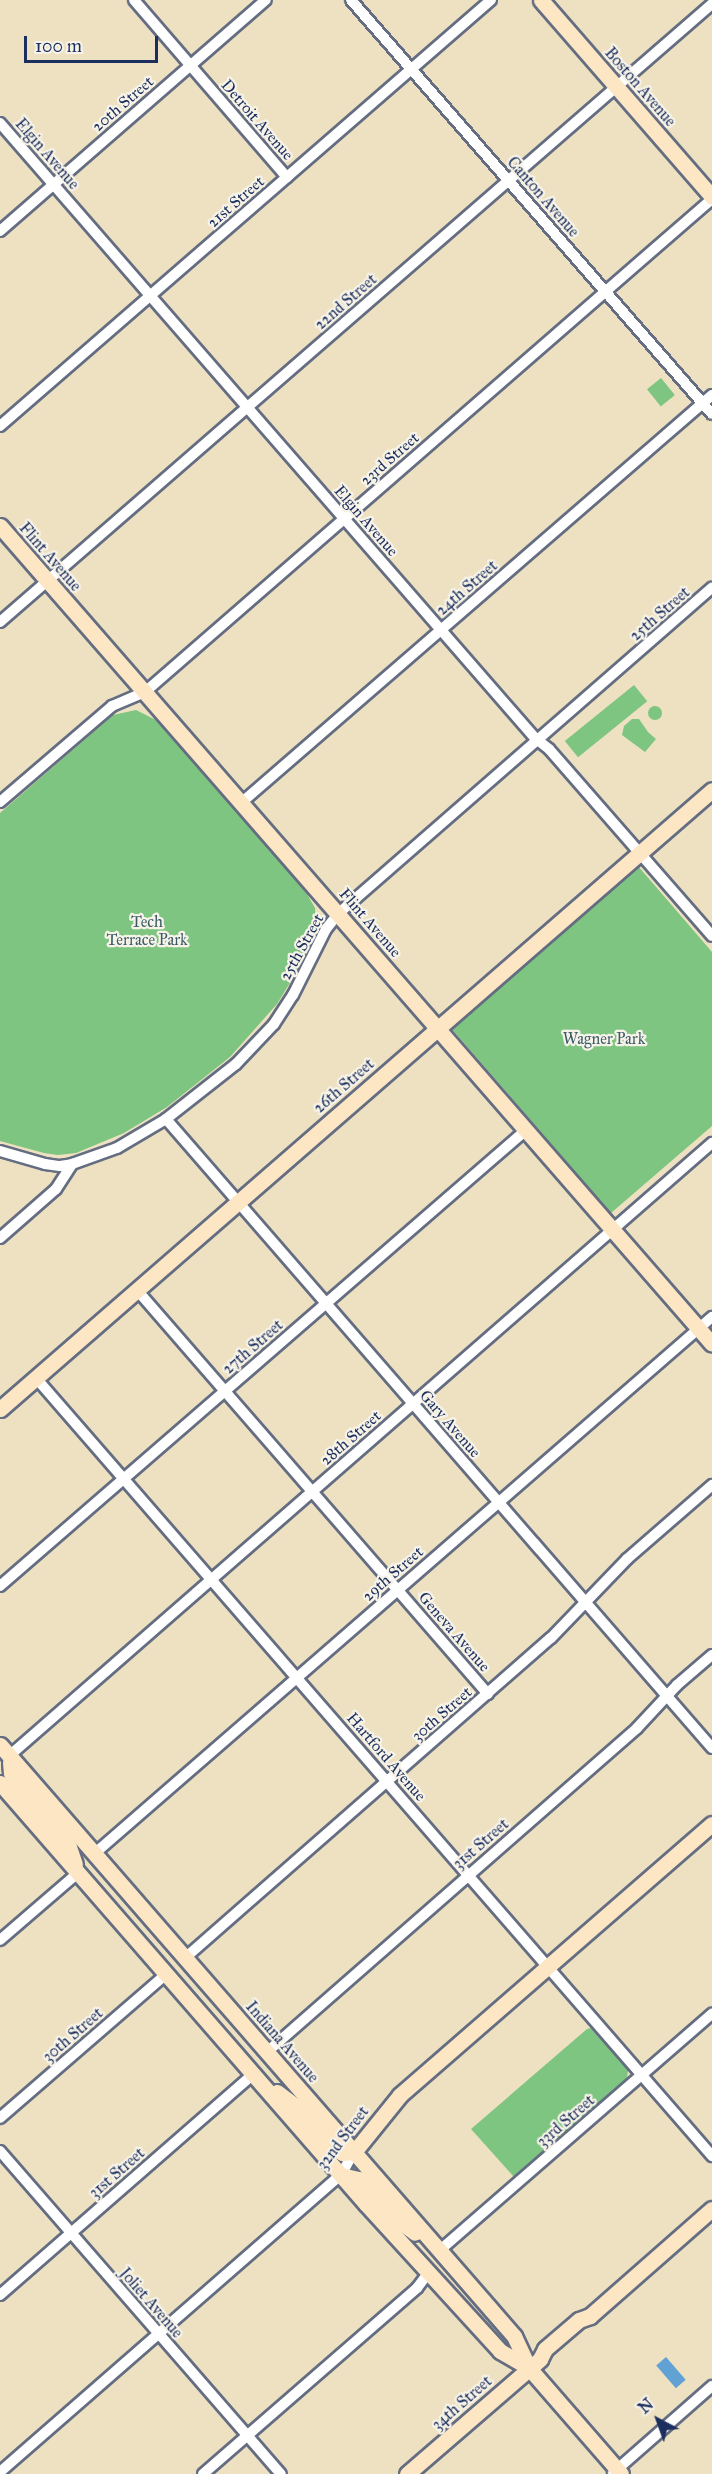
<!DOCTYPE html>
<html>
<head>
<meta charset="utf-8">
<style>
  body { margin:0 }
  #map { position:relative; width:712px; height:2474px; overflow:hidden; background:#ede1c2; font-family:"IM FELL Great Primer",serif }
  div>[style] { position:absolute }
  .green>* { inset:0; background:#7ec581; transform-origin:0 0 }
  .round { border-radius:50% }
  .water>* { inset:0; background:#62a1d4; transform-origin:0 0 }
  .roads { filter:drop-shadow(2px 0 #646d81) drop-shadow(-2px 0 #646d81) drop-shadow(0 2px #646d81) drop-shadow(0 -2px #646d81) }
  .street>* { height:10px; margin:-5px; padding:0 5px; transform-origin:5px; border-radius:5px; background:#fff }
  .secondary>* { height:15px; margin:-7.5px; padding:0 7.5px; transform-origin:7.5px; border-radius:7.5px; background:#fce6c4 }
  span { translate:-50% -50%; white-space:nowrap; text-align:center; line-height:1.15; -webkit-text-stroke:4.5px #f7f3e8; paint-order:stroke }
  .street-label { font-size:16px; color:#1b2f5e }
  .park-label { font-size:16px; color:#395c68 }
  .north { position:absolute; left:628px; top:2390px; width:60px; height:60px; -webkit-text-stroke:4px #f7f3e8; paint-order:stroke; rotate:319deg; font-size:16px; font-weight:700; line-height:24px; text-align:center; color:#1b2f5e }
  .north::after { content:''; display:block; margin:auto; width:21px; height:27px; background:#1b2f5e; clip-path:polygon(50% 0,100% 100%,50% 72%,0 100%) }
  .scale { position:absolute; left:24px; top:36px; width:134px; height:27px; box-sizing:border-box; border:3px solid #1b2f5e; border-top:0; padding-left:8px; font-size:18px; line-height:21px; white-space:nowrap; color:#1b2f5e; -webkit-text-stroke:4px #f7f3e8; paint-order:stroke }
</style>
</head>
<body>
<div id="map">
  <div class="green">
    <i style="left:661px;top:378px;width:22px;height:18px;rotate:51deg"></i>
    <i style="left:634px;top:685px;width:21px;height:89px;rotate:51deg"></i>
    <i class="round" style="left:648px;top:706px;width:14px;height:14px"></i>
    <i style="clip-path:polygon(136px 710px,156px 720px,303px 887px,315px 908px,316px 928px,296px 973px,277px 1004px,230px 1057px,167px 1107px,124px 1133px,76px 1153px,58px 1155px,44px 1153px,0 1141px,0 813px,113px 715px)"></i>
    <i style="clip-path:polygon(632px 719px,639px 719px,648px 732px,656px 739px,645px 752px,622px 735px,624px 726px)"></i>
    <i style="clip-path:polygon(638px 866px,712px 952px,712px 1126px,611px 1213px,451px 1028px)"></i>
    <i style="clip-path:polygon(591px 2028px,628px 2070px,627px 2079px,514px 2177px,471px 2129px,587px 2029px)"></i>
  </div>
  <div class="water">
    <i style="left:666px;top:2357px;width:30px;height:13px;rotate:49deg"></i>
  </div>
  <div class="roads">
    <div class="street">
      <i style="left:134px;top:0;width:234px;rotate:49.2deg"></i>
      <i style="left:351px;top:0;width:549px;rotate:48.91deg"></i>
      <i style="left:0;top:123px;width:815px;rotate:48.98deg"></i>
      <i style="left:535px;top:738px;width:18px;rotate:38deg"></i>
      <i style="left:549px;top:749px;width:248px;rotate:48.9deg"></i>
      <i style="left:0;top:231px;width:352px;rotate:-41deg"></i>
      <i style="left:0;top:426px;width:650px;rotate:-40.95deg"></i>
      <i style="left:0;top:622px;width:943px;rotate:-40.96deg"></i>
      <i style="left:0;top:802px;width:148px;rotate:-40.6deg"></i>
      <i style="left:112px;top:706px;width:36px;rotate:-23deg"></i>
      <i style="left:145px;top:692px;width:751px;rotate:-41.01deg"></i>
      <i style="left:241px;top:803px;width:623px;rotate:-40.9deg"></i>
      <i style="left:166px;top:1119px;width:833px;rotate:49.04deg"></i>
      <i style="left:0;top:1151px;width:47px;rotate:16.1deg"></i>
      <i style="left:45px;top:1164px;width:15px;rotate:8deg"></i>
      <i style="left:60px;top:1166px;width:12px;rotate:-9deg"></i>
      <i style="left:0;top:1238px;width:74px;rotate:-41.2deg"></i>
      <i style="left:56px;top:1189px;width:30px;rotate:-57deg"></i>
      <i style="left:72px;top:1164px;width:48px;rotate:-19.6deg"></i>
      <i style="left:117px;top:1148px;width:57px;rotate:-30.6deg"></i>
      <i style="left:166px;top:1119px;width:89px;rotate:-38.2deg"></i>
      <i style="left:236px;top:1064px;width:55px;rotate:-46.5deg"></i>
      <i style="left:274px;top:1024px;width:35px;rotate:-57deg"></i>
      <i style="left:293px;top:995px;width:74px;rotate:-63.4deg"></i>
      <i style="left:326px;top:929px;width:21px;rotate:-51deg"></i>
      <i style="left:339px;top:913px;width:495px;rotate:-41.1deg"></i>
      <i style="left:137px;top:1290px;width:535px;rotate:49.02deg"></i>
      <i style="left:36px;top:1378px;width:1031px;rotate:49.01deg"></i>
      <i style="left:0;top:1586px;width:696px;rotate:-40.92deg"></i>
      <i style="left:9px;top:1756px;width:933px;rotate:-41.09deg"></i>
      <i style="left:94px;top:1854px;width:819px;rotate:-40.99deg"></i>
      <i style="left:0;top:1940px;width:103px;rotate:-40.7deg"></i>
      <i style="left:185px;top:1958px;width:486px;rotate:-41.2deg"></i>
      <i style="left:551px;top:1638px;width:110px;rotate:-46.1deg"></i>
      <i style="left:627px;top:1559px;width:113px;rotate:-41deg"></i>
      <i style="left:267px;top:2052px;width:492px;rotate:-41.2deg"></i>
      <i style="left:637px;top:1728px;width:59px;rotate:-47.1deg"></i>
      <i style="left:677px;top:1685px;width:46px;rotate:-40.6deg"></i>
      <i style="left:0;top:2118px;width:220px;rotate:-40.9deg"></i>
      <i style="left:0;top:2151px;width:428px;rotate:49deg"></i>
      <i style="left:439px;top:2251px;width:362px;rotate:-41deg"></i>
      <i style="left:0;top:2295px;width:336px;rotate:-41.1deg"></i>
      <i style="left:0;top:2472px;width:452px;rotate:-41.1deg"></i>
      <i style="left:341px;top:2175px;width:26px;rotate:-61deg"></i>
      <i style="left:613px;top:2473px;width:132px;rotate:-41.3deg"></i>
      <i style="left:203px;top:2474px;width:284px;rotate:-41deg"></i>
      <i style="left:417px;top:2288px;width:21px;rotate:-53deg"></i>
    </div>
    <div class="secondary">
      <i style="left:541px;top:0;width:261px;rotate:49deg"></i>
      <i style="left:0;top:526px;width:1084px;rotate:48.96deg"></i>
      <i style="left:0;top:1409px;width:943px;rotate:-41deg"></i>
      <i style="left:0;top:1745px;width:783px;rotate:48.99deg"></i>
      <i style="left:514px;top:2336px;width:35px;rotate:65deg"></i>
      <i style="left:529px;top:2368px;width:140px;rotate:49deg"></i>
      <i style="left:10px;top:1762px;width:11px;rotate:85deg"></i>
      <i style="left:11px;top:1773px;width:94px;rotate:51.9deg"></i>
      <i style="left:69px;top:1847px;width:18px;rotate:71deg"></i>
      <i style="left:0;top:1783px;width:558px;rotate:49deg"></i>
      <i style="left:366px;top:2204px;width:199px;rotate:47.6deg"></i>
      <i style="left:500px;top:2351px;width:34px;rotate:30deg"></i>
      <i style="left:277px;top:2092px;width:21px;rotate:37deg"></i>
      <i style="left:294px;top:2105px;width:55px;rotate:47.9deg"></i>
      <i style="left:331px;top:2146px;width:13px;rotate:32deg"></i>
      <i style="left:342px;top:2153px;width:12px;rotate:-5deg"></i>
      <i style="left:354px;top:2152px;width:73px;rotate:-51.1deg"></i>
      <i style="left:400px;top:2095px;width:413px;rotate:-41deg"></i>
      <i style="left:341px;top:2175px;width:18px;rotate:13deg"></i>
      <i style="left:359px;top:2179px;width:57px;rotate:46.4deg"></i>
      <i style="left:398px;top:2220px;width:21px;rotate:37deg"></i>
      <i style="left:407px;top:2474px;width:176px;rotate:-40.8deg"></i>
      <i style="left:540px;top:2359px;width:11px;rotate:-63deg"></i>
      <i style="left:545px;top:2349px;width:45px;rotate:-40.5deg"></i>
      <i style="left:579px;top:2320px;width:12px;rotate:-20deg"></i>
      <i style="left:590px;top:2316px;width:162px;rotate:-41.3deg"></i>
    </div>
  </div>
  <div class="street-label">
    <span style="left:640px;top:87px;rotate:49deg">Boston Avenue</span>
    <span style="left:123px;top:104px;rotate:-41deg">20th Street</span>
    <span style="left:257px;top:120px;rotate:49deg">Detroit Avenue</span>
    <span style="left:47px;top:154px;rotate:49deg">Elgin Avenue</span>
    <span style="left:543px;top:197px;rotate:49deg">Canton Avenue</span>
    <span style="left:236px;top:202px;rotate:-41deg">21st Street</span>
    <span style="left:346px;top:302px;rotate:-41deg">22nd Street</span>
    <span style="left:390px;top:459px;rotate:-41deg">23rd Street</span>
    <span style="left:366px;top:521px;rotate:49deg">Elgin Avenue</span>
    <span style="left:50px;top:557px;rotate:49deg">Flint Avenue</span>
    <span style="left:467px;top:588px;rotate:-41deg">24th Street</span>
    <span style="left:660px;top:614px;rotate:-41deg">25th Street</span>
    <span style="left:370px;top:923px;rotate:49deg">Flint Avenue</span>
    <span style="left:302px;top:947px;rotate:-61deg">25th Street</span>
    <span style="left:344px;top:1086px;rotate:-41deg">26th Street</span>
    <span style="left:253px;top:1347px;rotate:-41deg">27th Street</span>
    <span style="left:450px;top:1424px;rotate:49deg">Gary Avenue</span>
    <span style="left:351px;top:1438px;rotate:-41deg">28th Street</span>
    <span style="left:393px;top:1574px;rotate:-41deg">29th Street</span>
    <span style="left:454px;top:1632px;rotate:49deg">Geneva Avenue</span>
    <span style="left:442px;top:1714px;rotate:-41deg">30th Street</span>
    <span style="left:386px;top:1757px;rotate:49deg">Hartford Avenue</span>
    <span style="left:481px;top:1844px;rotate:-41deg">31st Street</span>
    <span style="left:73px;top:2035px;rotate:-41deg">30th Street</span>
    <span style="left:282px;top:2042px;rotate:49deg">Indiana Avenue</span>
    <span style="left:566px;top:2121px;rotate:-41deg">33rd Street</span>
    <span style="left:343px;top:2138px;rotate:-53deg">32nd Street</span>
    <span style="left:117px;top:2173px;rotate:-41deg">31st Street</span>
    <span style="left:151px;top:2303px;rotate:49deg">Joliet Avenue</span>
    <span style="left:462px;top:2403px;rotate:-41deg">34th Street</span>
  </div>
  <div class="park-label">
    <span style="left:147px;top:931px">Tech<br>Terrace Park</span>
    <span style="left:604px;top:1039px">Wagner Park</span>
  </div>
  <div class="north">N</div>
  <div class="scale">100 m</div>
</div>
</body>
</html>
